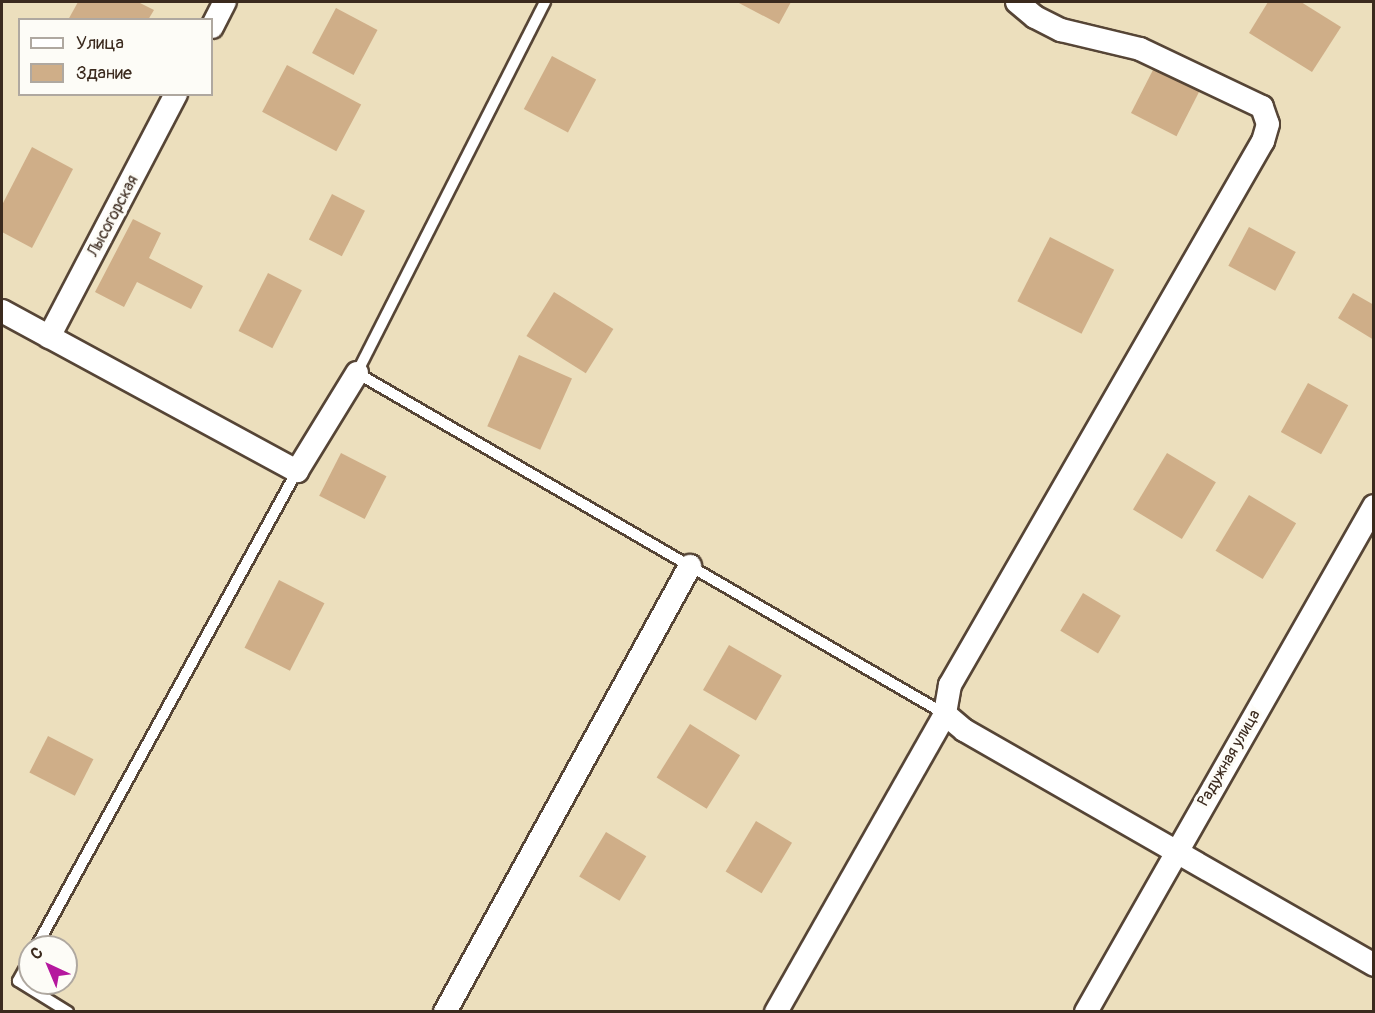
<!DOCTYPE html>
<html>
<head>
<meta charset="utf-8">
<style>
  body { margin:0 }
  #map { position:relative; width:1375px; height:1013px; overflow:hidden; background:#ecdfbd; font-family:Pangolin,sans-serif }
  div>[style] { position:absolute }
  .building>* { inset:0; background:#cfae88; transform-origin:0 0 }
  .roads { filter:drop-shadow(2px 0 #564536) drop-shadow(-2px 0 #564536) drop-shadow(0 2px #564536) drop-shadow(0 -2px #564536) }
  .lane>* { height:10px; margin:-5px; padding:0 5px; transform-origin:5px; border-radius:5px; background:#fff }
  .street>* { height:22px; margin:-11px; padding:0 11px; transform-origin:11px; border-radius:11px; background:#fff }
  span { translate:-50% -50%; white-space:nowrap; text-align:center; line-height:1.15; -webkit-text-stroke:6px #fdfcf7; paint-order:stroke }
  .street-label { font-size:16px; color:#3b2a1e }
  .frame { position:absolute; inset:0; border:3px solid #3b2a1e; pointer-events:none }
  .legend { position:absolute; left:18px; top:18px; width:195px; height:78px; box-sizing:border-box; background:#fdfcf7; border:2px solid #afa8a0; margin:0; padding:8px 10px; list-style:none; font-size:18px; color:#3b2a1e }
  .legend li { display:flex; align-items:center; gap:12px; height:30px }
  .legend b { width:30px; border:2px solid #afa8a0 }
  .north { position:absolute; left:18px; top:935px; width:60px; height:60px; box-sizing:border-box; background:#fdfcf7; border:2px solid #afa8a0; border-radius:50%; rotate:316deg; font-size:16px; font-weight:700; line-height:24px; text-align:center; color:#3b2a1e }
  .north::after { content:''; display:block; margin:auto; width:21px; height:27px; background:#b5179e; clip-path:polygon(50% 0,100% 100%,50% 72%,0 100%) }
</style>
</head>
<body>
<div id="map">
  <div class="building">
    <i style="clip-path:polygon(78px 2px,138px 2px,154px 10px,148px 20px,68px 20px)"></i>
    <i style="clip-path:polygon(737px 2px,791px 2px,779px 24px)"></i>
    <i style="clip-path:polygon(1268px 2px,1301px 2px,1341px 27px,1312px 72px,1249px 33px)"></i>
    <i style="left:336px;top:8px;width:47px;height:51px;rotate:28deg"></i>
    <i style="left:552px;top:56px;width:50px;height:60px;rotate:28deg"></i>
    <i style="left:1156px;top:64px;width:51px;height:55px;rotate:27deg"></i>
    <i style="left:287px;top:65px;width:84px;height:53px;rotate:28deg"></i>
    <i style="clip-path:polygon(32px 147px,73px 169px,32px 248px,2px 232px,2px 205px)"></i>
    <i style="left:332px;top:194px;width:37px;height:51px;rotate:27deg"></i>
    <i style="clip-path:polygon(133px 219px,161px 233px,149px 258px,203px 286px,191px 309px,137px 282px,124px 307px,95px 292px)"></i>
    <i style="left:1249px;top:227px;width:53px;height:44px;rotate:28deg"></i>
    <i style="left:1050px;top:237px;width:72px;height:72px;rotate:27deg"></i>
    <i style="left:268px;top:273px;width:38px;height:65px;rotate:27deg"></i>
    <i style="left:554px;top:292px;width:70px;height:52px;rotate:32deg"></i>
    <i style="clip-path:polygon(1353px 293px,1374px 305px,1374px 340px,1338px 318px)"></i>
    <i style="left:519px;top:355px;width:58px;height:78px;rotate:24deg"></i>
    <i style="left:1308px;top:383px;width:46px;height:56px;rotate:29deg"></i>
    <i style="left:341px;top:453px;width:51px;height:48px;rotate:27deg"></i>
    <i style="left:1167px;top:453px;width:57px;height:66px;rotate:31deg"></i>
    <i style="left:1249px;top:495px;width:55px;height:65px;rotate:31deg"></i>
    <i style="left:279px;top:580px;width:51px;height:76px;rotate:27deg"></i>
    <i style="left:1083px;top:593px;width:44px;height:44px;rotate:31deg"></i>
    <i style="left:729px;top:645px;width:61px;height:52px;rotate:30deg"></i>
    <i style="left:690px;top:724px;width:59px;height:63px;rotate:32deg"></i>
    <i style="left:48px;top:736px;width:51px;height:41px;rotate:27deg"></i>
    <i style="left:756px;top:821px;width:42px;height:59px;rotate:31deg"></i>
    <i style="left:606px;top:832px;width:47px;height:52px;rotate:31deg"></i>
  </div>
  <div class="roads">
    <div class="lane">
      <i style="left:545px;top:2px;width:416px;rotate:116.9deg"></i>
      <i style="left:357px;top:373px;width:680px;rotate:30.11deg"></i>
      <i style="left:36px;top:947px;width:543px;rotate:-61.26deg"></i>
      <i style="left:30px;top:959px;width:25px;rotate:119deg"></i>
      <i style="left:18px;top:981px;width:59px;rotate:31.8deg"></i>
    </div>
    <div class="street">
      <i style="left:1017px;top:2px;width:23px;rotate:40deg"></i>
      <i style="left:1035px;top:17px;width:29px;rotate:27deg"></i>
      <i style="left:1061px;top:30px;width:81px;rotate:13.5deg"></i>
      <i style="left:1140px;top:49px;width:135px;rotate:25.4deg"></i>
      <i style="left:1262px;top:107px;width:18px;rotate:71deg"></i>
      <i style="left:1268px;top:124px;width:18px;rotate:106deg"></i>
      <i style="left:1263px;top:141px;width:628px;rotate:119.91deg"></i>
      <i style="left:950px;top:685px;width:29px;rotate:100deg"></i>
      <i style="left:945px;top:714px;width:25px;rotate:40deg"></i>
      <i style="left:964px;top:730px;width:473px;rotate:29.8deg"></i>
      <i style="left:212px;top:27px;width:28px;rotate:-63deg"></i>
      <i style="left:2px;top:311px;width:336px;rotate:28.5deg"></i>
      <i style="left:297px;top:471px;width:115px;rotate:-58.5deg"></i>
      <i style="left:49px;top:337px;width:274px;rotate:-62.4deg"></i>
      <i style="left:445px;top:1012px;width:509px;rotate:-61.22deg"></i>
      <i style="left:776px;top:1012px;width:343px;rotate:-60.4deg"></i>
      <i style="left:1086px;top:1012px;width:582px;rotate:-60.35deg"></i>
    </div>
  </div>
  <div class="street-label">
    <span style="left:113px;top:216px;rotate:-62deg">Лысогорская</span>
    <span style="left:1229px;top:758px;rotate:-60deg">Радужная улица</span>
  </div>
  <div class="frame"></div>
  <ul class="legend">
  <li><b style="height:8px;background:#fff"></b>Улица</li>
  <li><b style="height:16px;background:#cfae88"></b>Здание</li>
  </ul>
  <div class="north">С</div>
</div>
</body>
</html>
